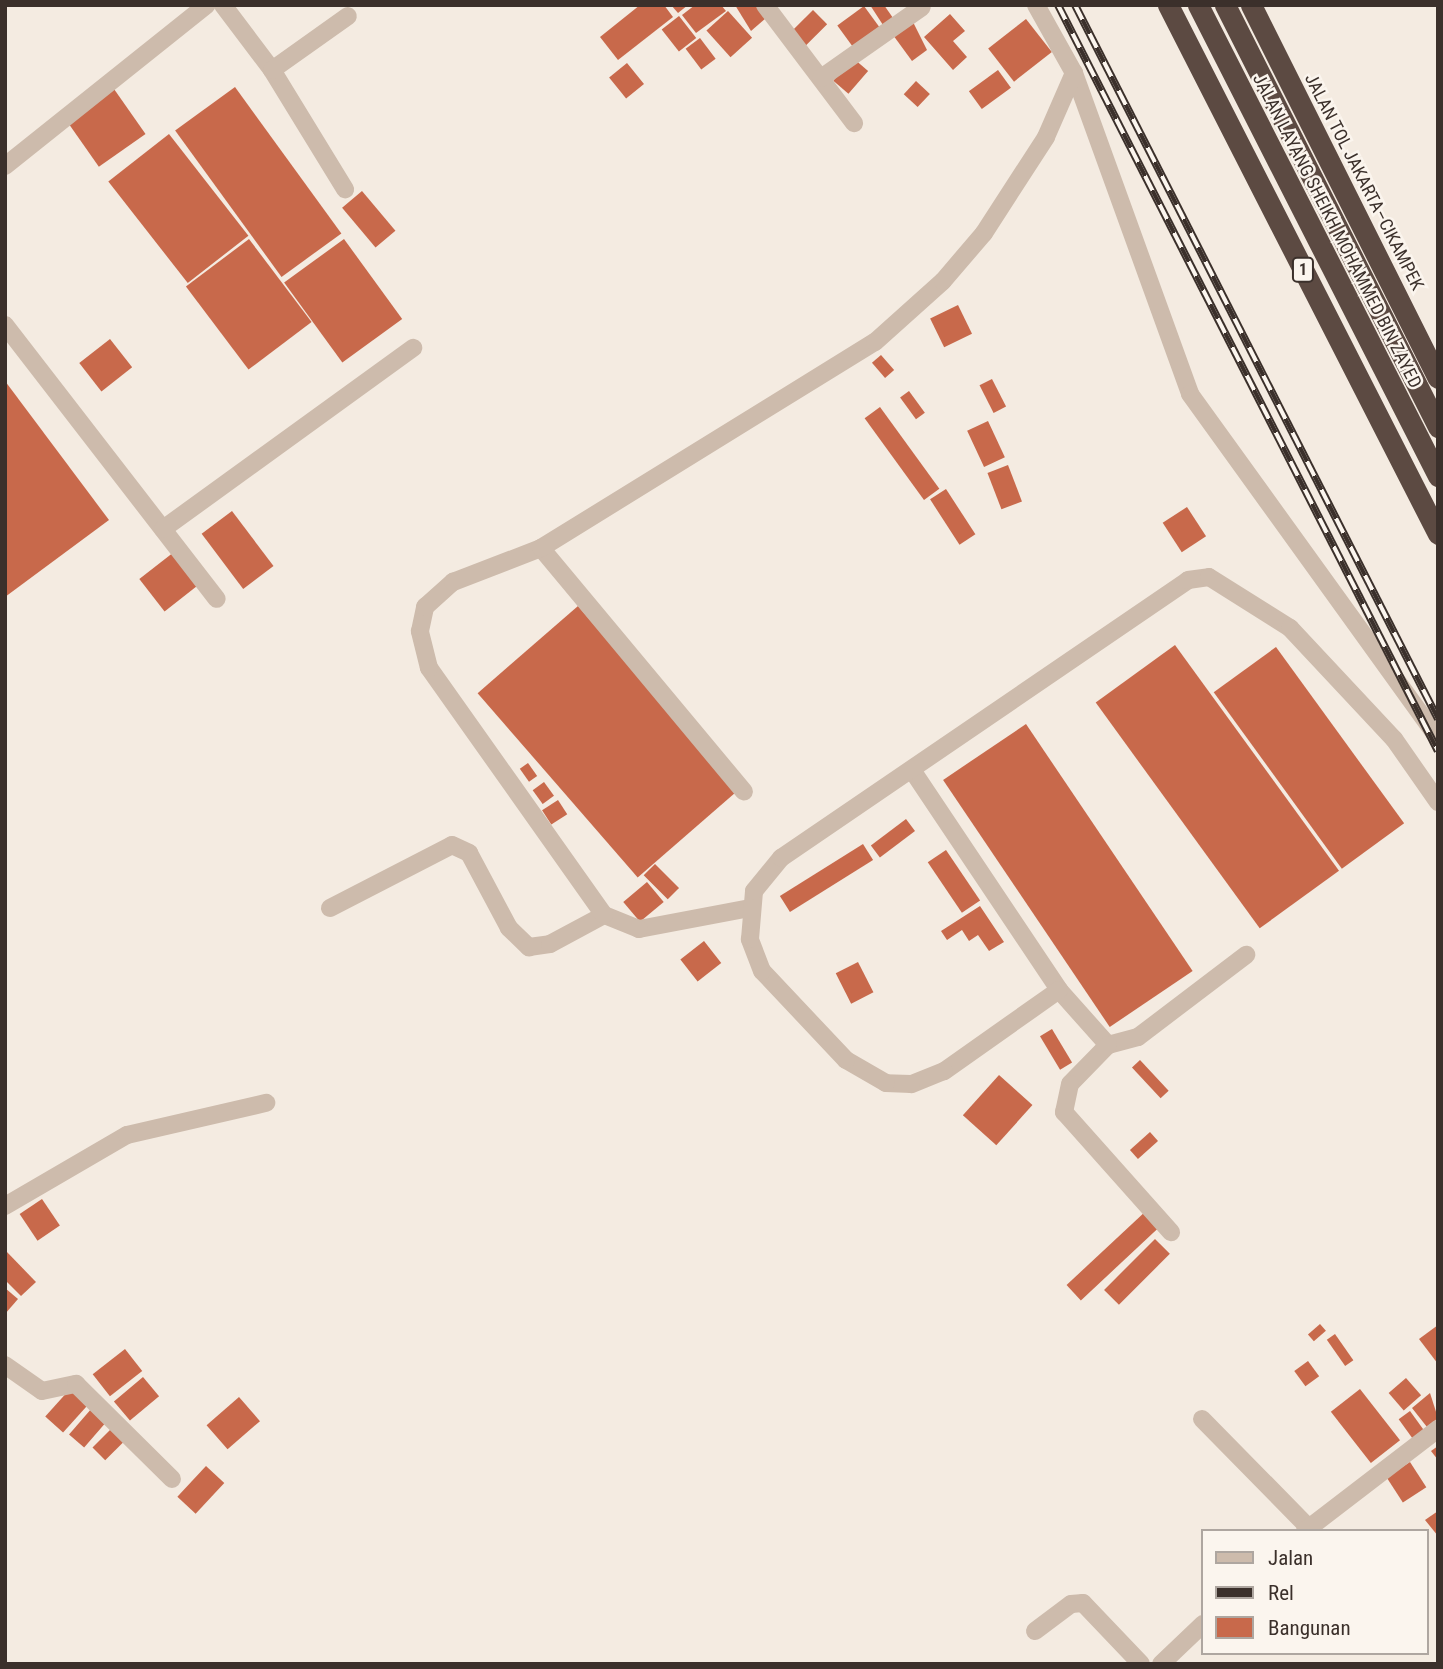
<!DOCTYPE html>
<html>
<head>
<meta charset="utf-8">
<style>
  body { margin:0 }
  #map { position:relative; width:1443px; height:1669px; overflow:hidden; background:#f4ebe1; font-family:"Roboto Condensed",sans-serif }
  div>[style] { position:absolute }
  .building>* { inset:0; background:#c8694b; transform-origin:0 0 }
  .minor>* { height:18px; margin:-9px; padding:0 9px; transform-origin:9px; border-radius:9px; background:#cdbbac }
  .highway>* { height:21px; margin:-10.5px; padding:0 10.5px; transform-origin:10.5px; border-radius:10.5px; background:#5c4a42 }
  .rail>* { height:8px; margin-top:-4px; transform-origin:0; background:repeating-linear-gradient(90deg,#fbf5ee 0 16px,#3b302b 0 32px); box-sizing:border-box; border-block:2px solid #3b302b }
  span { translate:-50% -50%; white-space:nowrap; text-align:center; line-height:1.15; -webkit-text-stroke:5px #fbf5ee; paint-order:stroke }
  .shield-label span { padding:2px 5px; background:#fbf5ee; border:2px solid; border-radius:5px; -webkit-text-stroke-width:0 }
  .shield-label { font-size:16px; color:#3b302b; font-weight:700 }
  .street-label { font-size:18px; color:#3b302b }
  .frame { position:absolute; inset:0; border:7px solid #3b302b; pointer-events:none }
  .legend { position:absolute; left:1201px; top:1529px; width:228px; height:126px; box-sizing:border-box; background:#fbf5ee; border:2px solid #aea6a0; margin:0; padding:9px 12px; list-style:none; font-size:21px; color:#3b302b }
  .legend li { display:flex; align-items:center; gap:14px; height:35px }
  .legend b { width:35px; border:2px solid #aea6a0 }
</style>
</head>
<body>
<div id="map">
  <div class="building">
    <i style="clip-path:polygon(640px 5px,664px 5px,673px 17px,618px 60px,600px 37px)"></i>
    <i style="clip-path:polygon(671px 5px,688px 5px,678px 13px)"></i>
    <i style="clip-path:polygon(695px 5px,721px 5px,726px 11px,696px 33px,682px 15px)"></i>
    <i style="clip-path:polygon(735px 5px,755px 5px,766px 18px,751px 31px)"></i>
    <i style="clip-path:polygon(870px 5px,884px 5px,893px 18px,883px 25px)"></i>
    <i style="left:864px;top:6px;width:27px;height:33px;rotate:54deg"></i>
    <i style="left:813px;top:10px;width:20px;height:33px;rotate:45deg"></i>
    <i style="left:728px;top:11px;width:36px;height:29px;rotate:48deg"></i>
    <i style="clip-path:polygon(950px 14px,965px 31px,953px 41px,967px 57px,953px 70px,924px 37px)"></i>
    <i style="left:679px;top:16px;width:28px;height:22px;rotate:52deg"></i>
    <i style="left:1026px;top:19px;width:42px;height:48px;rotate:52deg"></i>
    <i style="clip-path:polygon(912px 20px,927px 50px,912px 61px,893px 35px)"></i>
    <i style="left:700px;top:38px;width:26px;height:18px;rotate:53deg"></i>
    <i style="left:853px;top:58px;width:20px;height:30px;rotate:41deg"></i>
    <i style="left:627px;top:63px;width:27px;height:23px;rotate:51deg"></i>
    <i style="left:998px;top:70px;width:22px;height:36px;rotate:54deg"></i>
    <i style="left:916px;top:81px;width:19px;height:18px;rotate:43deg"></i>
    <i style="left:235px;top:87px;width:181px;height:74px;rotate:54deg"></i>
    <i style="left:114px;top:89px;width:55px;height:57px;rotate:55deg"></i>
    <i style="left:169px;top:134px;width:129px;height:77px;rotate:52deg"></i>
    <i style="left:362px;top:191px;width:52px;height:26px;rotate:50deg"></i>
    <i style="left:249px;top:239px;width:104px;height:79px;rotate:53deg"></i>
    <i style="left:344px;top:239px;width:99px;height:74px;rotate:54deg"></i>
    <i style="left:958px;top:305px;width:32px;height:31px;rotate:64deg"></i>
    <i style="left:110px;top:339px;width:36px;height:39px;rotate:52deg"></i>
    <i style="left:881px;top:355px;width:20px;height:12px;rotate:49deg"></i>
    <i style="left:992px;top:379px;width:31px;height:14px;rotate:63deg"></i>
    <i style="clip-path:polygon(5px 381px,109px 520px,5px 597px)"></i>
    <i style="left:909px;top:391px;width:27px;height:11px;rotate:54deg"></i>
    <i style="left:880px;top:407px;width:101px;height:19px;rotate:54deg"></i>
    <i style="left:988px;top:421px;width:40px;height:23px;rotate:65deg"></i>
    <i style="left:1008px;top:465px;width:39px;height:22px;rotate:69deg"></i>
    <i style="left:946px;top:489px;width:54px;height:19px;rotate:57deg"></i>
    <i style="left:1187px;top:507px;width:35px;height:29px;rotate:57deg"></i>
    <i style="left:232px;top:511px;width:69px;height:38px;rotate:53deg"></i>
    <i style="left:174px;top:552px;width:41px;height:44px;rotate:52deg"></i>
    <i style="left:578px;top:606px;width:244px;height:133px;rotate:49deg"></i>
    <i style="left:1175px;top:645px;width:279px;height:98px;rotate:54deg"></i>
    <i style="left:1276px;top:647px;width:218px;height:77px;rotate:54deg"></i>
    <i style="left:1026px;top:724px;width:298px;height:100px;rotate:56deg"></i>
    <i style="left:528px;top:763px;width:16px;height:10px;rotate:55deg"></i>
    <i style="left:544px;top:782px;width:17px;height:14px;rotate:54deg"></i>
    <i style="left:558px;top:800px;width:17px;height:19px;rotate:57deg"></i>
    <i style="left:906px;top:819px;width:15px;height:44px;rotate:53deg"></i>
    <i style="left:863px;top:844px;width:19px;height:98px;rotate:58deg"></i>
    <i style="left:946px;top:850px;width:61px;height:22px;rotate:56deg"></i>
    <i style="left:655px;top:864px;width:34px;height:16px;rotate:45deg"></i>
    <i style="left:647px;top:882px;width:26px;height:31px;rotate:50deg"></i>
    <i style="clip-path:polygon(980px 906px,1004px 942px,989px 951px,978px 935px,969px 941px,962px 930px,947px 940px,941px 931px)"></i>
    <i style="left:704px;top:941px;width:28px;height:30px;rotate:52deg"></i>
    <i style="left:858px;top:962px;width:34px;height:25px;rotate:63deg"></i>
    <i style="left:1052px;top:1029px;width:39px;height:14px;rotate:59deg"></i>
    <i style="left:1140px;top:1060px;width:42px;height:11px;rotate:47deg"></i>
    <i style="left:999px;top:1075px;width:45px;height:54px;rotate:42deg"></i>
    <i style="left:1150px;top:1132px;width:12px;height:27px;rotate:48deg"></i>
    <i style="left:42px;top:1199px;width:32px;height:27px;rotate:56deg"></i>
    <i style="left:1147px;top:1210px;width:21px;height:110px;rotate:47deg"></i>
    <i style="left:1155px;top:1239px;width:21px;height:72px;rotate:45deg"></i>
    <i style="clip-path:polygon(5px 1250px,36px 1282px,21px 1296px,5px 1280px)"></i>
    <i style="clip-path:polygon(5px 1288px,18px 1299px,5px 1314px)"></i>
    <i style="left:1320px;top:1324px;width:9px;height:16px;rotate:49deg"></i>
    <i style="clip-path:polygon(1438px 1325px,1438px 1364px,1419px 1339px)"></i>
    <i style="left:1335px;top:1334px;width:32px;height:10px;rotate:55deg"></i>
    <i style="left:125px;top:1349px;width:28px;height:41px;rotate:52deg"></i>
    <i style="left:1308px;top:1361px;width:19px;height:17px;rotate:54deg"></i>
    <i style="left:143px;top:1377px;width:25px;height:38px;rotate:50deg"></i>
    <i style="left:1406px;top:1378px;width:23px;height:23px;rotate:49deg"></i>
    <i style="left:70px;top:1389px;width:24px;height:37px;rotate:42deg"></i>
    <i style="left:1360px;top:1389px;width:65px;height:37px;rotate:52deg"></i>
    <i style="clip-path:polygon(1430px 1393px,1438px 1418px,1427px 1427px,1412px 1408px)"></i>
    <i style="left:239px;top:1397px;width:32px;height:43px;rotate:49deg"></i>
    <i style="left:92px;top:1408px;width:20px;height:35px;rotate:41deg"></i>
    <i style="left:1410px;top:1411px;width:24px;height:14px;rotate:54deg"></i>
    <i style="left:113px;top:1427px;width:18px;height:29px;rotate:45deg"></i>
    <i style="clip-path:polygon(1438px 1446px,1438px 1460px,1431px 1451px)"></i>
    <i style="left:1410px;top:1462px;width:30px;height:28px;rotate:57deg"></i>
    <i style="left:206px;top:1466px;width:25px;height:42px;rotate:43deg"></i>
    <i style="clip-path:polygon(1438px 1511px,1438px 1536px,1425px 1520px)"></i>
  </div>
  <div class="minor">
    <i style="left:223px;top:5px;width:81px;rotate:53deg"></i>
    <i style="left:272px;top:70px;width:140px;rotate:58.5deg"></i>
    <i style="left:765px;top:5px;width:148px;rotate:53deg"></i>
    <i style="left:1036px;top:5px;width:78px;rotate:60.8deg"></i>
    <i style="left:1074px;top:73px;width:341px;rotate:70.1deg"></i>
    <i style="left:1190px;top:394px;width:424px;rotate:54.2deg"></i>
    <i style="left:272px;top:70px;width:93px;rotate:-35.4deg"></i>
    <i style="left:821px;top:78px;width:123px;rotate:-35.1deg"></i>
    <i style="left:5px;top:166px;width:258px;rotate:-38.6deg"></i>
    <i style="left:5px;top:325px;width:346px;rotate:52.3deg"></i>
    <i style="left:163px;top:529px;width:309px;rotate:-35.9deg"></i>
    <i style="left:541px;top:548px;width:317px;rotate:50.2deg"></i>
    <i style="left:912px;top:770px;width:265px;rotate:56.2deg"></i>
    <i style="left:1059px;top:990px;width:74px;rotate:48.3deg"></i>
    <i style="left:1108px;top:1045px;width:31px;rotate:-15deg"></i>
    <i style="left:1138px;top:1037px;width:136px;rotate:-37.2deg"></i>
    <i style="left:330px;top:908px;width:137px;rotate:-27.3deg"></i>
    <i style="left:452px;top:845px;width:19px;rotate:25deg"></i>
    <i style="left:469px;top:853px;width:85px;rotate:61.9deg"></i>
    <i style="left:509px;top:928px;width:28px;rotate:44deg"></i>
    <i style="left:529px;top:947px;width:21px;rotate:-8deg"></i>
    <i style="left:550px;top:944px;width:61px;rotate:-28.2deg"></i>
    <i style="left:750px;top:908px;width:113px;rotate:169.3deg"></i>
    <i style="left:639px;top:929px;width:38px;rotate:-158deg"></i>
    <i style="left:604px;top:915px;width:303px;rotate:-125.3deg"></i>
    <i style="left:429px;top:668px;width:38px;rotate:-104deg"></i>
    <i style="left:420px;top:631px;width:25px;rotate:-78deg"></i>
    <i style="left:425px;top:607px;width:38px;rotate:-42deg"></i>
    <i style="left:453px;top:582px;width:94px;rotate:-21.1deg"></i>
    <i style="left:541px;top:548px;width:392px;rotate:-31.7deg"></i>
    <i style="left:875px;top:342px;width:91px;rotate:-41.9deg"></i>
    <i style="left:943px;top:281px;width:63px;rotate:-49.5deg"></i>
    <i style="left:984px;top:233px;width:114px;rotate:-57.1deg"></i>
    <i style="left:1046px;top:137px;width:70px;rotate:-66.4deg"></i>
    <i style="left:1059px;top:990px;width:141px;rotate:144.8deg"></i>
    <i style="left:944px;top:1071px;width:35px;rotate:158deg"></i>
    <i style="left:911px;top:1084px;width:25px;rotate:-178deg"></i>
    <i style="left:886px;top:1083px;width:46px;rotate:-150.1deg"></i>
    <i style="left:846px;top:1060px;width:122px;rotate:-133.3deg"></i>
    <i style="left:762px;top:971px;width:34px;rotate:-111deg"></i>
    <i style="left:750px;top:939px;width:48px;rotate:-85.2deg"></i>
    <i style="left:754px;top:891px;width:43px;rotate:-50.7deg"></i>
    <i style="left:781px;top:858px;width:493px;rotate:-34.3deg"></i>
    <i style="left:1188px;top:580px;width:21px;rotate:-8deg"></i>
    <i style="left:1209px;top:577px;width:96px;rotate:32.2deg"></i>
    <i style="left:1290px;top:628px;width:152px;rotate:46.9deg"></i>
    <i style="left:1394px;top:739px;width:77px;rotate:55.1deg"></i>
    <i style="left:1108px;top:1045px;width:54px;rotate:134.3deg"></i>
    <i style="left:1070px;top:1084px;width:29px;rotate:102deg"></i>
    <i style="left:1064px;top:1112px;width:161px;rotate:48.3deg"></i>
    <i style="left:5px;top:1206px;width:141px;rotate:-30.2deg"></i>
    <i style="left:127px;top:1135px;width:143px;rotate:-13deg"></i>
    <i style="left:5px;top:1365px;width:45px;rotate:35.1deg"></i>
    <i style="left:42px;top:1391px;width:35px;rotate:-12deg"></i>
    <i style="left:76px;top:1384px;width:135px;rotate:44.7deg"></i>
    <i style="left:1202px;top:1419px;width:151px;rotate:45.5deg"></i>
    <i style="left:1305px;top:1531px;width:168px;rotate:-37.5deg"></i>
    <i style="left:1035px;top:1631px;width:45px;rotate:-36.9deg"></i>
    <i style="left:1071px;top:1604px;width:12px;rotate:-5deg"></i>
    <i style="left:1083px;top:1603px;width:84px;rotate:46.4deg"></i>
    <i style="left:1161px;top:1664px;width:58px;rotate:-43.6deg"></i>
  </div>
  <div class="highway">
    <i style="left:1168px;top:5px;width:594px;rotate:62.96deg"></i>
    <i style="left:1198px;top:5px;width:529px;rotate:63deg"></i>
    <i style="left:1225px;top:5px;width:473px;rotate:63.2deg"></i>
    <i style="left:1251px;top:5px;width:417px;rotate:63.4deg"></i>
  </div>
  <div class="rail">
    <i style="left:1058px;top:5px;width:837px;rotate:63.01deg"></i>
    <i style="left:1075px;top:5px;width:801px;rotate:63.05deg"></i>
  </div>
  <div class="shield-label">
    <span style="left:1303px;top:270px">1</span>
  </div>
  <div class="street-label">
    <span style="left:1364px;top:182px;rotate:63deg">JALAN TOL JAKARTA–CIKAMPEK</span>
    <span style="left:1337px;top:231px;rotate:63deg">JALAN LAYANG SHEIKH MOHAMMED BIN ZAYED</span>
  </div>
  <div class="frame"></div>
  <ul class="legend">
  <li><b style="height:9px;background:#cdbbac"></b>Jalan</li>
  <li><b style="height:9px;background:#3b302b"></b>Rel</li>
  <li><b style="height:19px;background:#c8694b"></b>Bangunan</li>
  </ul>
</div>
</body>
</html>
